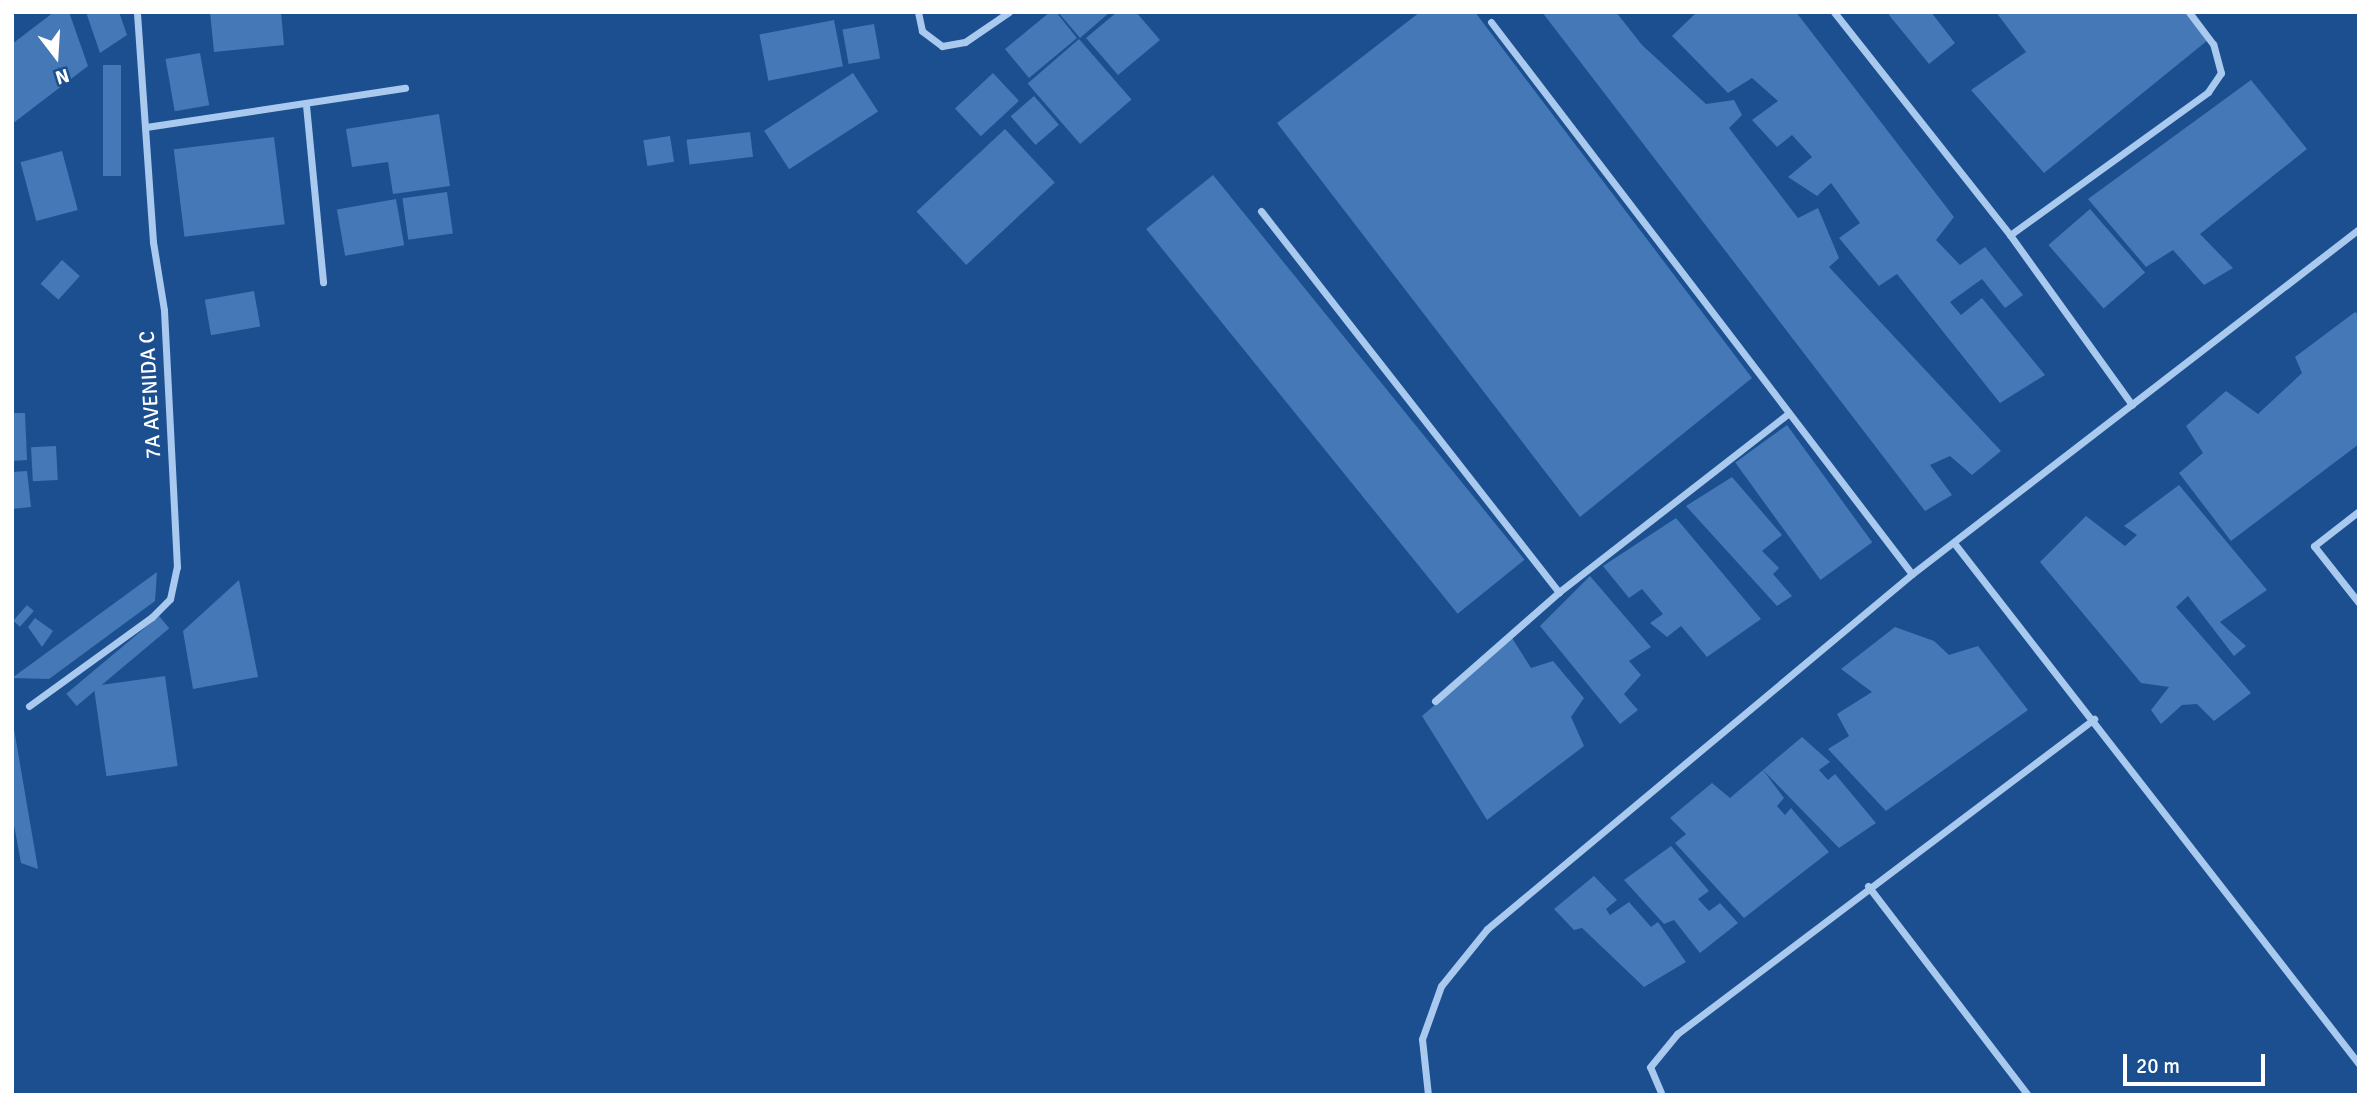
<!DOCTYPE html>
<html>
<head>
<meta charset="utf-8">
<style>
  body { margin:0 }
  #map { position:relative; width:2371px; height:1107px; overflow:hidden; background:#1b4f8f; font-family:Signika,sans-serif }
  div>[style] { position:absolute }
  .building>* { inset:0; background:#4478b7; transform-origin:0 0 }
  .minor>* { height:7px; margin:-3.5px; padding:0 3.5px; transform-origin:3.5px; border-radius:3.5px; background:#a9c9ee }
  span { translate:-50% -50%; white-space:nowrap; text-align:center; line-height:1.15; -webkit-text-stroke:6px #1b4f8f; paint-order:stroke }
  .street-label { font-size:21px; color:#fff }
  .frame { position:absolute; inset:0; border:14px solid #fff; pointer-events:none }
  .north { position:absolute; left:21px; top:21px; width:70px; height:70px; -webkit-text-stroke:5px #1b4f8f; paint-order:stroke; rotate:163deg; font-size:19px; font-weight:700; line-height:28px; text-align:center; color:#fff }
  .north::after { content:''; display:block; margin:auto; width:24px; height:32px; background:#fff; clip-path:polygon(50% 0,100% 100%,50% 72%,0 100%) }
  .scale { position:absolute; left:2123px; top:1054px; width:142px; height:32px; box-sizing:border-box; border:4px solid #fff; border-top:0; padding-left:9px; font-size:21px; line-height:24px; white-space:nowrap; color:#fff; -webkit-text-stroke:5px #1b4f8f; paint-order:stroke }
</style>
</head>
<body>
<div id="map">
  <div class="building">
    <i style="clip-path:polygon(54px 12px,69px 12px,88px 66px,12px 124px,12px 44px)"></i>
    <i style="clip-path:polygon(86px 12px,119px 12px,127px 35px,100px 53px)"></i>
    <i style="clip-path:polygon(210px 12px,281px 12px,284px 45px,214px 52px)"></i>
    <i style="clip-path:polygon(1050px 12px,1056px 12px,1077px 38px,1029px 78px,1005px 49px)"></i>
    <i style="clip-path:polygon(1058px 12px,1110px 12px,1080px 38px)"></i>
    <i style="clip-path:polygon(1117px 12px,1136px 12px,1160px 40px,1118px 75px,1086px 38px)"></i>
    <i style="clip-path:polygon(1420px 12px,1475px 12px,1752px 378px,1580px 517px,1277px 123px)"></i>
    <i style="clip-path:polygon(1542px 12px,1616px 12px,1642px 45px,1706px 104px,1734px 100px,1742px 115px,1729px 128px,1798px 218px,1818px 208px,1839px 258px,1829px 267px,2001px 451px,1972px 475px,1950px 456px,1930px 465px,1952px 495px,1925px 511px)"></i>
    <i style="clip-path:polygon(1697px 12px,1796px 12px,1954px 217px,1936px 240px,1960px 265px,1985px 247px,2023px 295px,2005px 308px,1982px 279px,1950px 302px,1961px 315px,1982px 298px,2045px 375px,2000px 403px,1897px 274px,1879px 286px,1839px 238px,1860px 223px,1831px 183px,1817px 196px,1788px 177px,1812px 157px,1792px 135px,1777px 147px,1752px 120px,1778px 101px,1752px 78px,1728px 93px,1672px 36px)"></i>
    <i style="clip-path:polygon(1892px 12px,1931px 12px,1955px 43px,1929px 64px,1889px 15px)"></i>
    <i style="clip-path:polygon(1996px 12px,2185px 12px,2208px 40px,2044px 173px,1971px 90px,2026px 52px)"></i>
    <i style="left:834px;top:20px;width:47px;height:76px;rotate:79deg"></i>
    <i style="left:874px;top:24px;width:35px;height:32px;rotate:80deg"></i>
    <i style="left:1079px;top:39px;width:80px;height:68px;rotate:49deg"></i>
    <i style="left:200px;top:53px;width:53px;height:35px;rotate:80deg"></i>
    <i style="left:103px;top:65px;width:18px;height:111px"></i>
    <i style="left:853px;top:73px;width:46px;height:106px;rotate:57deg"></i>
    <i style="left:993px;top:73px;width:38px;height:52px;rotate:47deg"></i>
    <i style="clip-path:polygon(2251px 80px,2307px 149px,2200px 234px,2233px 268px,2204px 285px,2173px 250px,2146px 267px,2088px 199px)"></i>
    <i style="left:1034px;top:96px;width:38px;height:31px;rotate:49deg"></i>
    <i style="clip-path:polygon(439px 114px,450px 186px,393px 194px,388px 162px,352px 167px,346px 129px)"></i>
    <i style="left:1005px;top:129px;width:73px;height:121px;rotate:47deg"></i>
    <i style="left:750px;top:132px;width:25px;height:64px;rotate:83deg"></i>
    <i style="left:670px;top:136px;width:26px;height:27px;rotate:81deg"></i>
    <i style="left:274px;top:137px;width:88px;height:101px;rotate:83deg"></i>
    <i style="left:62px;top:151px;width:61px;height:43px;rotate:75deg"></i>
    <i style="left:1213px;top:175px;width:495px;height:86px;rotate:51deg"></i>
    <i style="left:447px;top:192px;width:42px;height:45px;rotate:82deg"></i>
    <i style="left:396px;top:199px;width:47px;height:60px;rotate:80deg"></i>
    <i style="left:2090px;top:209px;width:84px;height:55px;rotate:49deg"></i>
    <i style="left:62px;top:260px;width:24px;height:32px;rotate:42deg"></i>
    <i style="left:254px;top:291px;width:36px;height:50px;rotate:80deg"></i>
    <i style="clip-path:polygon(2355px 312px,2359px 315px,2359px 444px,2231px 541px,2179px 473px,2203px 453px,2186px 426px,2226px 391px,2258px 414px,2302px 373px,2295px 357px)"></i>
    <i style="clip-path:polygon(12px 413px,25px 413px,27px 460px,12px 461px)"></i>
    <i style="left:1787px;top:425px;width:145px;height:64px;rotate:54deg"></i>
    <i style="left:56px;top:446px;width:34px;height:25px;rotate:87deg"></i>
    <i style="clip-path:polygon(27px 471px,31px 507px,12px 509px,12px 472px)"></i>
    <i style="clip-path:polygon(1732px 477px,1782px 535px,1762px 551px,1779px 568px,1773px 574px,1792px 596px,1777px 606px,1686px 506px)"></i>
    <i style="clip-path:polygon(2179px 485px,2267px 590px,2220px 622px,2246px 646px,2234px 656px,2188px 596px,2176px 607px,2251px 693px,2214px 721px,2197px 704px,2182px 705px,2161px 724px,2151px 710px,2169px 687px,2141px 683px,2040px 562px,2086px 516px,2125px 546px,2137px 535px,2124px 526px)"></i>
    <i style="clip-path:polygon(1676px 518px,1761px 619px,1707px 657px,1681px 626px,1667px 637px,1650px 623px,1663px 614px,1642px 589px,1629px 598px,1603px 566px)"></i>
    <i style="clip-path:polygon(157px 572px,155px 601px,49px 679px,12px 678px)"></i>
    <i style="clip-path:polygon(1590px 576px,1651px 647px,1629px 661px,1641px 675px,1624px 694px,1638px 710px,1620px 724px,1540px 626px)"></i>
    <i style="clip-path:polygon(239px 580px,258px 677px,193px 689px,183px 631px)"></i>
    <i style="left:27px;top:605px;width:9px;height:21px;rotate:41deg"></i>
    <i style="left:159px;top:616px;width:16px;height:121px;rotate:50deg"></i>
    <i style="clip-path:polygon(35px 618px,53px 631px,42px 647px,28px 627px)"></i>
    <i style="clip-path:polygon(1895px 627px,1934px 641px,1949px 655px,1978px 646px,2028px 710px,1886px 811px,1828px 749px,1849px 736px,1837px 714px,1872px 692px,1841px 669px)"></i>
    <i style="clip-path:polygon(1512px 638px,1531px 668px,1553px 661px,1584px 698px,1571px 717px,1584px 746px,1487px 820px,1422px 716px)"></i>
    <i style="left:165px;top:676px;width:91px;height:72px;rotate:82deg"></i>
    <i style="clip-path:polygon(14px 729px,38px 869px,21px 863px,12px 814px)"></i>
    <i style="clip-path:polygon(1802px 737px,1830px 762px,1819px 770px,1828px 780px,1835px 774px,1876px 823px,1839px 848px,1763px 770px)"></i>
    <i style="clip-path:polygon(1763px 770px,1784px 798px,1777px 806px,1785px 815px,1791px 808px,1829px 852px,1744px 918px,1675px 843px,1686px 834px,1670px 818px,1712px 783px,1730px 798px)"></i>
    <i style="clip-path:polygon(1671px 846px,1709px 891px,1698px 899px,1709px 911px,1720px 903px,1738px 923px,1700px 953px,1674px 920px,1664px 924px,1624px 880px)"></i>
    <i style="clip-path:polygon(1594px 876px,1617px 900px,1606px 909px,1610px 915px,1629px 902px,1651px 927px,1658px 922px,1686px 962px,1644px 987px,1582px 928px,1574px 930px,1554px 909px)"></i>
  </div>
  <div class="minor">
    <i style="left:918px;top:12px;width:19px;rotate:78deg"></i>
    <i style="left:922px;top:31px;width:25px;rotate:37deg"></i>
    <i style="left:942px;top:46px;width:23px;rotate:-10deg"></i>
    <i style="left:965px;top:42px;width:53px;rotate:-34.3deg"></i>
    <i style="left:1834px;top:12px;width:284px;rotate:51.7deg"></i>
    <i style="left:2010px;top:235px;width:209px;rotate:54.3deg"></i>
    <i style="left:1491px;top:22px;width:694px;rotate:52.67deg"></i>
    <i style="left:306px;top:105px;width:178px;rotate:84.5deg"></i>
    <i style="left:146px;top:127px;width:262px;rotate:-8.6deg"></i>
    <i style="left:1261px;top:211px;width:484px;rotate:52deg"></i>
    <i style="left:2010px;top:235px;width:244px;rotate:-35.8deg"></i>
    <i style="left:2208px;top:92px;width:23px;rotate:-56deg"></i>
    <i style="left:2221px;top:73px;width:30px;rotate:-105deg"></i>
    <i style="left:2213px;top:44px;width:40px;rotate:-127deg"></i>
    <i style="left:2359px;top:511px;width:57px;rotate:142.1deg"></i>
    <i style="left:2314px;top:546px;width:73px;rotate:51.7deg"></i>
    <i style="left:1954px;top:543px;width:660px;rotate:52.14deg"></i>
    <i style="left:1435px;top:701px;width:165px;rotate:-41.3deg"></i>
    <i style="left:1559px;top:592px;width:291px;rotate:-37.9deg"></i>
    <i style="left:29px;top:706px;width:152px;rotate:-35.9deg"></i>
    <i style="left:152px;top:617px;width:25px;rotate:-45deg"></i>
    <i style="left:170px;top:599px;width:33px;rotate:-78deg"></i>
    <i style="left:177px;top:567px;width:257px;rotate:-92.9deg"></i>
    <i style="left:164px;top:310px;width:69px;rotate:-99.2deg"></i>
    <i style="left:153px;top:242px;width:231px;rotate:-94deg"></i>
    <i style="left:1868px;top:886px;width:263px;rotate:52.6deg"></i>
    <i style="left:1428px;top:1095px;width:56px;rotate:-96.1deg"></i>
    <i style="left:1422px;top:1039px;width:56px;rotate:-70.3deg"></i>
    <i style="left:1441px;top:986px;width:73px;rotate:-51.1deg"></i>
    <i style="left:1487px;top:929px;width:554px;rotate:-39.87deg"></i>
    <i style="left:1912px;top:574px;width:565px;rotate:-37.66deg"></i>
    <i style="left:1662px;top:1095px;width:30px;rotate:-113deg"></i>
    <i style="left:1650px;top:1067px;width:43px;rotate:-50.7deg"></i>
    <i style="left:1677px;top:1034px;width:523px;rotate:-37.07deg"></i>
  </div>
  <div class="street-label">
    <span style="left:150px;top:395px;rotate:-93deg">7A AVENIDA C</span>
  </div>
  <div class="frame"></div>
  <div class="north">N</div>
  <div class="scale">20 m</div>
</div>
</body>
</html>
